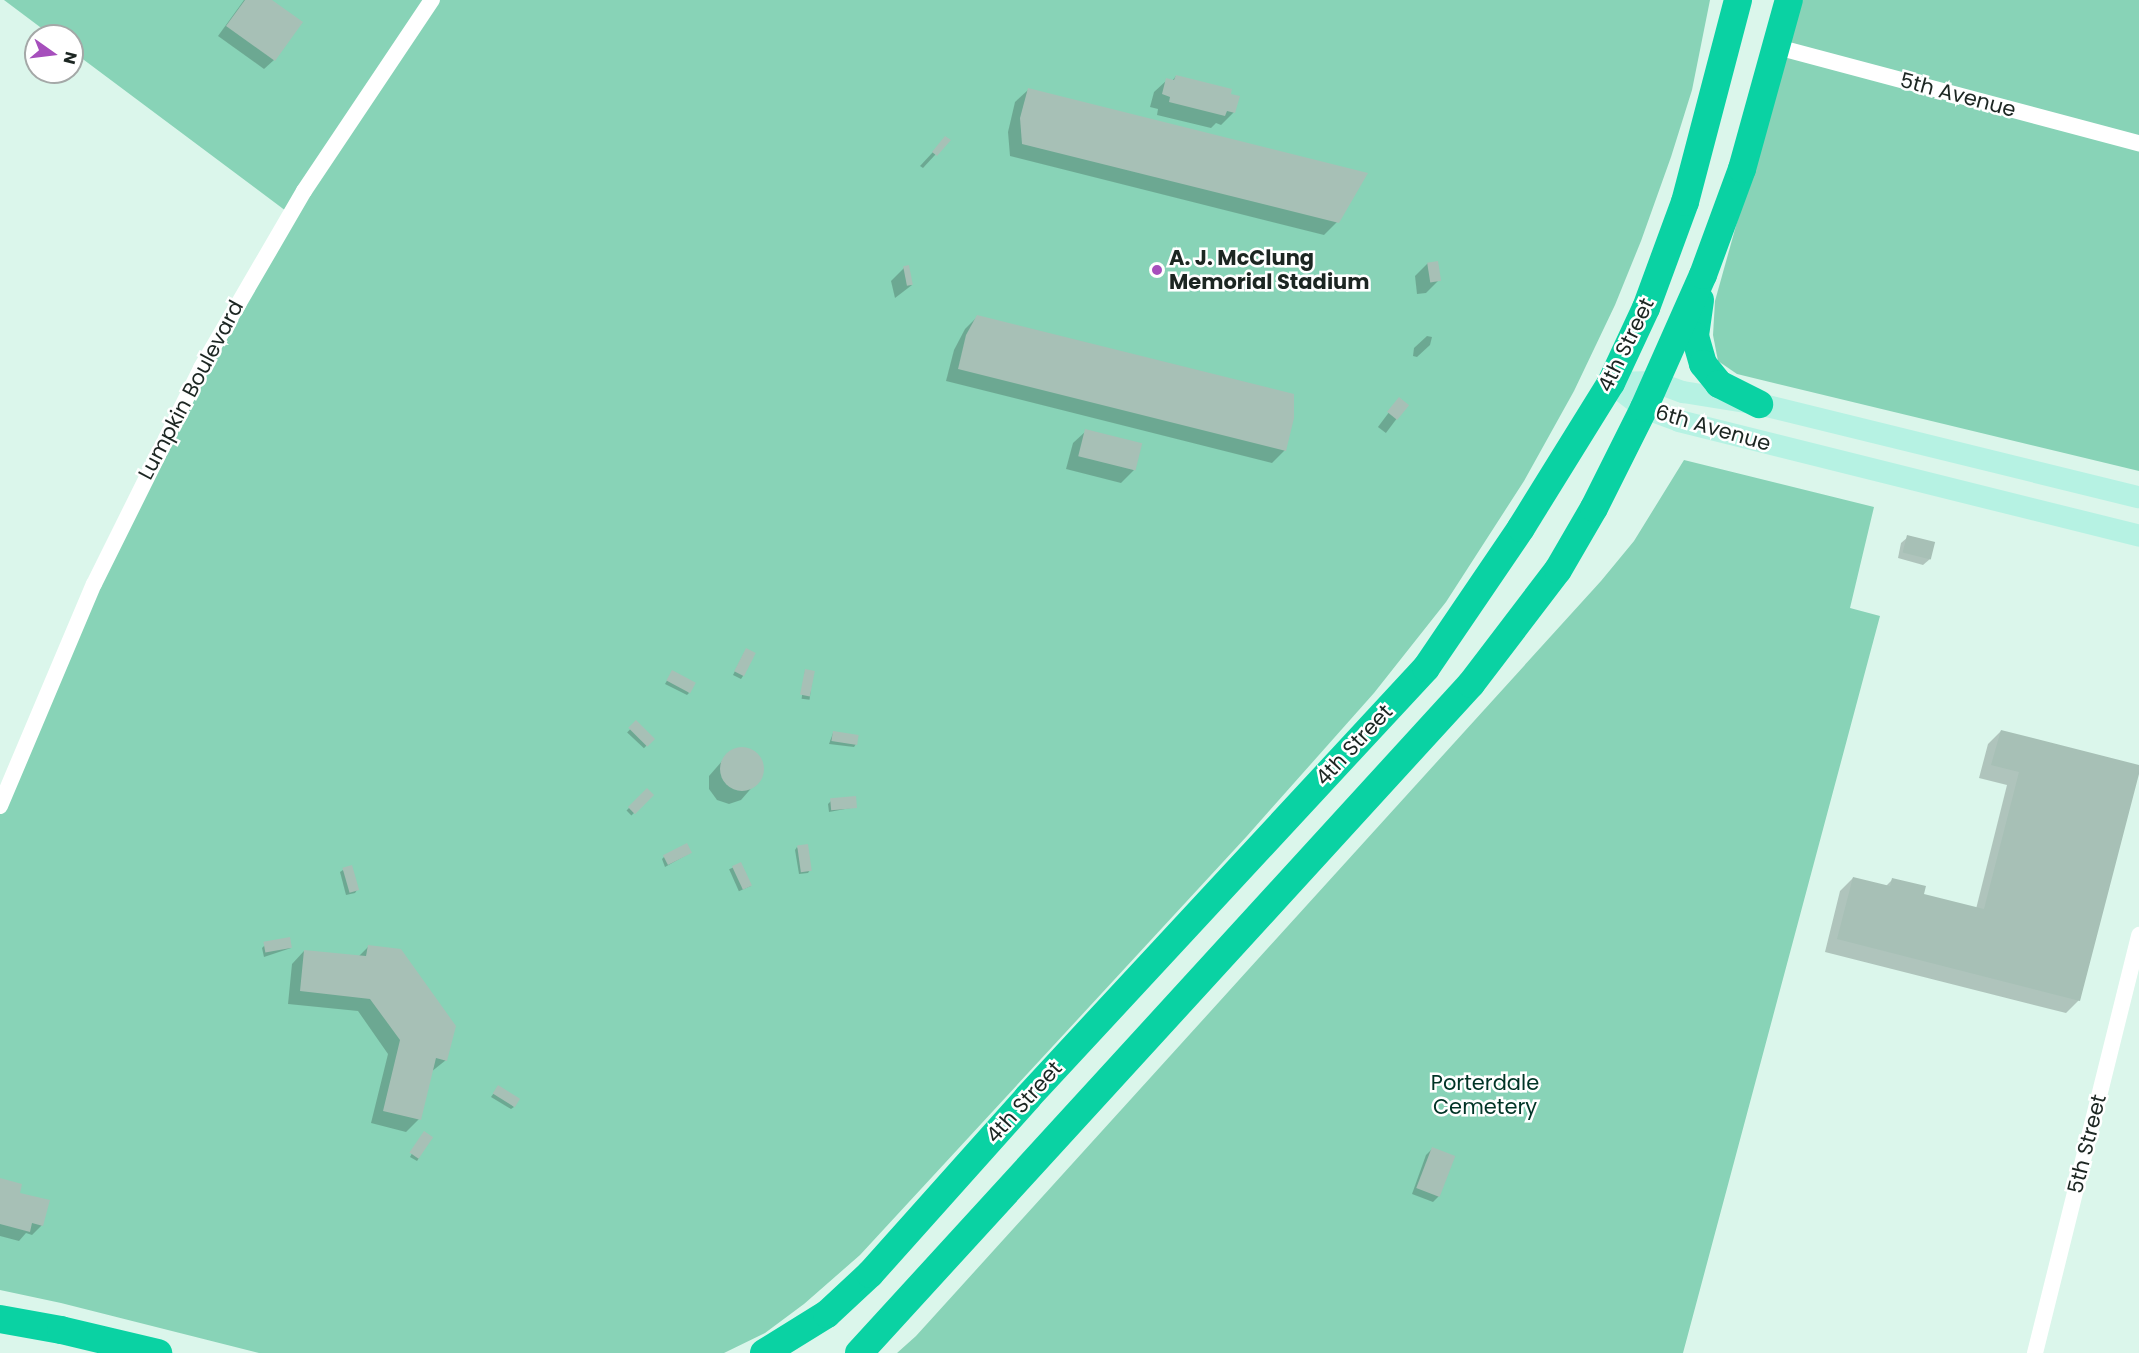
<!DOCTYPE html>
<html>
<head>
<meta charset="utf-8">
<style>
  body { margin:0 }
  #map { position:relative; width:2139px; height:1353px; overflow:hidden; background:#dbf6eb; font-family:Poppins,sans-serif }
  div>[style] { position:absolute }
  .green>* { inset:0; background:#88d3b7 }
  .shadow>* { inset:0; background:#0003; transform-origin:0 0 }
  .building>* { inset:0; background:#a7c0b6; transform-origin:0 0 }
  .round { border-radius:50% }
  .street>* { height:16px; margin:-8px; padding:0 8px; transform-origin:8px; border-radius:8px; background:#fff }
  .secondary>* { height:22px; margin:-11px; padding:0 11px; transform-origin:11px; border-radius:11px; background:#b6f2e3 }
  .highway>* { height:28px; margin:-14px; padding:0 14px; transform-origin:14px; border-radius:14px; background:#0ad2a3 }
  .dots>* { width:16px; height:16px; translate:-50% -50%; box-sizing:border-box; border:3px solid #fff; border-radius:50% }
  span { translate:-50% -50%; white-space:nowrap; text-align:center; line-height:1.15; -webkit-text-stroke:5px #fff; paint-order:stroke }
  .street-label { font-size:21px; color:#1c2622 }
  .poi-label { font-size:21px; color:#1c2622; font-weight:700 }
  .left { translate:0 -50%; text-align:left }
  .park-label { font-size:21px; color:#003426 }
  .north { position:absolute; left:24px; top:24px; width:60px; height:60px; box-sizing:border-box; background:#fff; border:2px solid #a4a8a7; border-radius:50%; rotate:104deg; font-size:16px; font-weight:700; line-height:24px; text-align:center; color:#1c2622 }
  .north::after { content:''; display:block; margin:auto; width:21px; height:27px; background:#a64fbc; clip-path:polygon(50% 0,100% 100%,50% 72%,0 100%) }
</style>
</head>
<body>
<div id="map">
  <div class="green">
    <i style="clip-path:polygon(4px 0,1710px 0,1692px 90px,1671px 157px,1641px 241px,1615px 305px,1574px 391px,1524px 481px,1446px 602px,1374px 693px,1247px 836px,860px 1255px,804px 1304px,765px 1333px,724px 1353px,259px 1353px,61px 1303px,0 1290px,0 806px,94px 584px,290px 214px,72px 51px,72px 36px,52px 36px)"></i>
    <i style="clip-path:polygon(1799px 0,2139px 0,2139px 471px,1737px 374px,1718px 361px,1713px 335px,1715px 301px)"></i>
    <i style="clip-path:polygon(1684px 460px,1874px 507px,1850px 608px,1880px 616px,1683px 1353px,897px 1353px,916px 1336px,1601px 581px,1634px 541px)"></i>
  </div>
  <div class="shadow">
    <i style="clip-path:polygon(244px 0,270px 0,274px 60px,264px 69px,218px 36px)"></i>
    <i style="clip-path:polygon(1176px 76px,1234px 112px,1221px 125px,1216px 123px,1211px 128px,1157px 115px,1158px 109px,1150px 107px,1154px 92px,1167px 80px,1172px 81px)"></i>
    <i style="clip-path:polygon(1028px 90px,1337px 222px,1324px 235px,1010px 156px,1008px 132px,1015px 102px)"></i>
    <i style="clip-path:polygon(946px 138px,948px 140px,935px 155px,923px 168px,920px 166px)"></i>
    <i style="clip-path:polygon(1428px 263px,1439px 280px,1426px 293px,1417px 294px,1415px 276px)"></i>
    <i style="clip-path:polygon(904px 268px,912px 285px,895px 298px,891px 281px)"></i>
    <i style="clip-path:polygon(978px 316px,1285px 450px,1272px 463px,946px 381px,954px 350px,965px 329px)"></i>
    <i style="clip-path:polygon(1427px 336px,1432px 337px,1430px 345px,1417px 357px,1413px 356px,1414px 348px)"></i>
    <i style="left:1399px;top:399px;width:10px;height:35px;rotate:37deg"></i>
    <i style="clip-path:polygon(1086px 431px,1134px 470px,1121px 483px,1066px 469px,1073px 443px)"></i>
    <i style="clip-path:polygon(1908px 537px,1930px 559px,1923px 565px,1898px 558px,1901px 543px)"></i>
    <i style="clip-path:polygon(744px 653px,743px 676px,741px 679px,733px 675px)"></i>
    <i style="left:805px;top:671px;width:8px;height:28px;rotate:7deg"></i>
    <i style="clip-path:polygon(672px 672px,689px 693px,687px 695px,665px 684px)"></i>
    <i style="left:636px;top:723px;width:23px;height:13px;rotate:43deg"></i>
    <i style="clip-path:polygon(2001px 731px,2139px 766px,2079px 1000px,2066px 1013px,1825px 952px,1840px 891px,1853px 878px,1885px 887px,1893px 879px,1922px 895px,1976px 909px,2007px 785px,1979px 778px,1988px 744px)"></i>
    <i style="clip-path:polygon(833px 733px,856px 744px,854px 747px,829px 744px)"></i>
    <i style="clip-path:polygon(743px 748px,754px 752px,762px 764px,762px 776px,741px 800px,729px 804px,717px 800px,709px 789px,709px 776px,730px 752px)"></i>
    <i style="left:647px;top:790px;width:7px;height:29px;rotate:45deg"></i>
    <i style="clip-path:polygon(831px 801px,856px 807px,829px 812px,828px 804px)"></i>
    <i style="clip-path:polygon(797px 847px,810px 870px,808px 873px,799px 874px,795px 850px)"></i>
    <i style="clip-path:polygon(690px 853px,665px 867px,662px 859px,664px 857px)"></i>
    <i style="left:741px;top:864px;width:24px;height:13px;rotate:66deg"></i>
    <i style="clip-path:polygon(343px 870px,357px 890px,355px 893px,346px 895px,340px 872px)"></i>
    <i style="clip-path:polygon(265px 945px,291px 948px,264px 957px,262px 948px)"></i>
    <i style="clip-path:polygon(368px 947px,446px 1060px,431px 1072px,419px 1119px,406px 1132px,371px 1123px,388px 1054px,358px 1011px,288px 1004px,292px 964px,304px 951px,358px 957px)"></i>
    <i style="clip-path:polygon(496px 1090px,514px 1107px,511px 1109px,491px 1097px)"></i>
    <i style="clip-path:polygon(422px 1136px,419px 1158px,417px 1161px,410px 1157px)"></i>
    <i style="clip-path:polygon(1432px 1149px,1439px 1196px,1433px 1202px,1412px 1194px,1426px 1155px)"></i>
    <i style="clip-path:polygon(0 1180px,18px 1194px,42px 1225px,32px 1235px,26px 1233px,19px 1241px,0 1236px)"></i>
  </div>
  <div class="building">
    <i style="clip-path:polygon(245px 0,272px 0,303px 22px,275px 61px,226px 26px)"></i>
    <i style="clip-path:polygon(1176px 75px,1232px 89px,1231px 94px,1240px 96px,1235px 113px,1227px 111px,1225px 116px,1169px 102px,1170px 97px,1162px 94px,1166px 78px,1174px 80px)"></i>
    <i style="clip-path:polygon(1028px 88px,1368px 173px,1339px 223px,1022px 144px,1020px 118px)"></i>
    <i style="clip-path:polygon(945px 136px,951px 140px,937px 156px,932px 152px)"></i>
    <i style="left:1438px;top:261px;width:20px;height:11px;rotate:81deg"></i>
    <i style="left:909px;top:265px;width:20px;height:6px;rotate:79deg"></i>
    <i style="clip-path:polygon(977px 315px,1294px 394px,1294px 418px,1286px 451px,958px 369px,966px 335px)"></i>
    <i style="left:1399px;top:397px;width:13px;height:19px;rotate:39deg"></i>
    <i style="left:1085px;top:429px;width:59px;height:28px;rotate:14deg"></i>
    <i style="left:1907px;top:535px;width:29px;height:18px;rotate:14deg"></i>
    <i style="left:746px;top:648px;width:11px;height:26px;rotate:27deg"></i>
    <i style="left:805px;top:669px;width:10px;height:26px;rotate:11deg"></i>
    <i style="left:672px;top:670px;width:27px;height:12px;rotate:28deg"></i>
    <i style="left:636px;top:720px;width:27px;height:11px;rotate:45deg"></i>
    <i style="clip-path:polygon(2001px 730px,2139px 765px,2139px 774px,2080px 1001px,1837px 939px,1853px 877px,1890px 886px,1892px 878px,1926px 886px,1924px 894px,1984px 909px,2019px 772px,1991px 765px)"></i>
    <i style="left:833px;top:731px;width:26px;height:10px;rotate:9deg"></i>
    <i class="round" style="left:720px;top:747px;width:44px;height:44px"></i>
    <i style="left:647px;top:788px;width:10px;height:27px;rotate:45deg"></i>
    <i style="left:856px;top:796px;width:12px;height:26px;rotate:85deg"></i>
    <i style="left:687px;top:843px;width:11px;height:27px;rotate:63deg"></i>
    <i style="left:808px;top:844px;width:27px;height:11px;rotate:82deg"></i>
    <i style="left:741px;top:862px;width:26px;height:10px;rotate:65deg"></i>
    <i style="left:352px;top:865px;width:26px;height:10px;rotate:74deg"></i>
    <i style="left:290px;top:937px;width:11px;height:27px;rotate:80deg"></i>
    <i style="clip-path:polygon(368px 945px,401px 949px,456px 1026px,447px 1061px,436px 1058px,421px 1120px,383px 1111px,400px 1040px,370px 999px,300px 991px,304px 950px,366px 956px)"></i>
    <i style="left:498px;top:1085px;width:26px;height:10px;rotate:32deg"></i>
    <i style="left:424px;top:1131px;width:11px;height:26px;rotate:34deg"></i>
    <i style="left:1432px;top:1147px;width:25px;height:44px;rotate:21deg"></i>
    <i style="clip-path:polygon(0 1178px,22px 1184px,20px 1193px,50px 1200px,43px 1226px,32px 1223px,30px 1232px,0 1224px)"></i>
  </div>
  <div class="street">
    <i style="left:1777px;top:47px;width:375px;rotate:14.9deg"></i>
    <i style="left:0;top:806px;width:241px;rotate:-67.1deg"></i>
    <i style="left:94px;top:584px;width:241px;rotate:-63.6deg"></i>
    <i style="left:201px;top:368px;width:205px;rotate:-59.8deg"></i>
    <i style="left:304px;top:191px;width:230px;rotate:-56.2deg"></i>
    <i style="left:2035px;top:1353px;width:431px;rotate:-76deg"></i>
  </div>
  <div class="secondary">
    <i style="left:1611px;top:383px;width:41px;rotate:37.1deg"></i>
    <i style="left:1644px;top:408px;width:37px;rotate:20deg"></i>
    <i style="left:1679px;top:421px;width:474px;rotate:14deg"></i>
    <i style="left:1611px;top:383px;width:44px;rotate:-1.3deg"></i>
    <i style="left:1655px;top:382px;width:30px;rotate:20deg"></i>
    <i style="left:1683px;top:392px;width:77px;rotate:9deg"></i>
    <i style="left:1759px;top:404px;width:391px;rotate:13.8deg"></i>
  </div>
  <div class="highway">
    <i style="left:1700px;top:300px;width:36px;rotate:98deg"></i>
    <i style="left:1695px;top:336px;width:29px;rotate:74deg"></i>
    <i style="left:1703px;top:364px;width:26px;rotate:51deg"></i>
    <i style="left:1719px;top:384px;width:45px;rotate:26.6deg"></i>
    <i style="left:0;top:1319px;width:62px;rotate:10.2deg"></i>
    <i style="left:61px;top:1330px;width:100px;rotate:13.3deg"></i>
    <i style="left:764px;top:1353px;width:74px;rotate:-31.8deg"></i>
    <i style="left:827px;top:1314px;width:59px;rotate:-42.9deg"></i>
    <i style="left:870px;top:1274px;width:237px;rotate:-48.2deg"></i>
    <i style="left:1028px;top:1097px;width:585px;rotate:-47.15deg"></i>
    <i style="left:1426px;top:668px;width:169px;rotate:-55.8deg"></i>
    <i style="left:1521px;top:528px;width:171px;rotate:-58.2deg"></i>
    <i style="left:1611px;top:383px;width:83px;rotate:-65deg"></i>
    <i style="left:1646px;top:308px;width:113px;rotate:-69.8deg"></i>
    <i style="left:1685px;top:202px;width:209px;rotate:-75.3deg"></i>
    <i style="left:859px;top:1353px;width:907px;rotate:-47.55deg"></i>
    <i style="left:1471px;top:684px;width:143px;rotate:-52.7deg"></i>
    <i style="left:1558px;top:570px;width:72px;rotate:-59.9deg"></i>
    <i style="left:1594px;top:508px;width:112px;rotate:-63.4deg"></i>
    <i style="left:1644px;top:408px;width:145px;rotate:-66.1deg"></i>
    <i style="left:1703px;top:275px;width:113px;rotate:-69.8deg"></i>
    <i style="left:1742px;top:169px;width:175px;rotate:-74.5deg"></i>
  </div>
  <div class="dots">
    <i style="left:1157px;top:270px;background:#a64fbc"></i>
  </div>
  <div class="street-label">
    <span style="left:1958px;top:95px;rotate:15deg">5th Avenue</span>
    <span style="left:1626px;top:345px;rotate:-64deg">4th Street</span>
    <span style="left:191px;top:390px;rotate:-62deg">Lumpkin Boulevard</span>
    <span style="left:1713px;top:428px;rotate:16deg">6th Avenue</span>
    <span style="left:1354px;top:745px;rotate:-47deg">4th Street</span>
    <span style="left:1024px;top:1102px;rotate:-48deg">4th Street</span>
    <span style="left:2087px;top:1144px;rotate:-76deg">5th Street</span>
  </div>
  <div class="poi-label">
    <span class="left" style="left:1169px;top:270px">A. J. McClung<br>Memorial Stadium</span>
  </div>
  <div class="park-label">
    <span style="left:1485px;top:1095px">Porterdale<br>Cemetery</span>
  </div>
  <div class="north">N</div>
</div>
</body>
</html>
